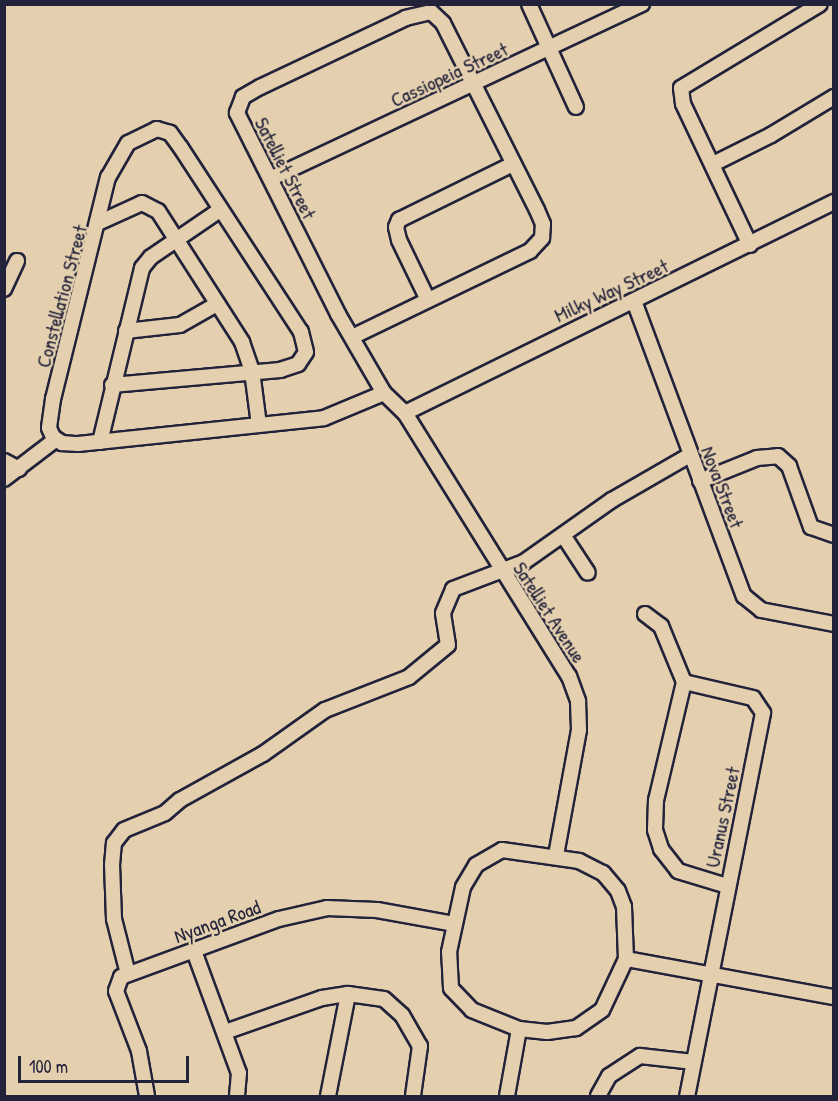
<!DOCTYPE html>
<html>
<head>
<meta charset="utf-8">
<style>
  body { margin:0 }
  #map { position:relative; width:838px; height:1101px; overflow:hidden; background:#e4d0ae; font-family:"Patrick Hand",sans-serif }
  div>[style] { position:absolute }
  .roads { filter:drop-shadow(2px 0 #22223b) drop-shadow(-2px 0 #22223b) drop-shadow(0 2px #22223b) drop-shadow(0 -2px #22223b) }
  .minor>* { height:14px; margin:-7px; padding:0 7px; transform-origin:7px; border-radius:7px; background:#e4d0ae }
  span { translate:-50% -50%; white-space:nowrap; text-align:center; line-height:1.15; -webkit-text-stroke:5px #e4d0ae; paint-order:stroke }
  .street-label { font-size:20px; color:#22223b }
  .frame { position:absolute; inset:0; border:6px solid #22223b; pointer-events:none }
  .scale { position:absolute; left:18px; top:1056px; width:171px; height:27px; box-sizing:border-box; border:3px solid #22223b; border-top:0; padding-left:8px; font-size:18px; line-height:21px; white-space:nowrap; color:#22223b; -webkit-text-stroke:4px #e4d0ae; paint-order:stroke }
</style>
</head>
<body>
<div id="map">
  <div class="roads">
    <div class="minor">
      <i style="left:529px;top:4px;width:113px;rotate:65.5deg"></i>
      <i style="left:713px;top:164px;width:65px;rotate:-26.6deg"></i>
      <i style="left:771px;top:135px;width:74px;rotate:-31.1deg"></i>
      <i style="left:272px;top:178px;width:409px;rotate:-25.2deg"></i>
      <i style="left:98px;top:223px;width:48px;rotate:-24.4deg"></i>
      <i style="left:142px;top:203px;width:18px;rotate:27deg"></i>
      <i style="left:158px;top:211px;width:156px;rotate:57.3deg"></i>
      <i style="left:242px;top:342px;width:31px;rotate:71deg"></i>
      <i style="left:252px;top:371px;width:54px;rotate:82.6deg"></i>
      <i style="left:750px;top:245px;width:156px;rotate:-115.4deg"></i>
      <i style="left:683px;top:104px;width:16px;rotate:-97deg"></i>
      <i style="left:681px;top:88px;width:162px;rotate:-31.1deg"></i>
      <i style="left:4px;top:289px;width:31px;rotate:-65deg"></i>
      <i style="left:427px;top:298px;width:64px;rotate:-115.8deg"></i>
      <i style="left:399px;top:240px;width:13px;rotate:-103deg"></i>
      <i style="left:396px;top:227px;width:8px;rotate:-67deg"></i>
      <i style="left:399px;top:220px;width:127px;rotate:-26.2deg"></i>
      <i style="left:634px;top:301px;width:315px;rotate:69.6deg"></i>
      <i style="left:744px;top:596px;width:22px;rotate:39deg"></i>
      <i style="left:761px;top:610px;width:74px;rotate:10.9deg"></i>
      <i style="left:126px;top:331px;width:54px;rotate:-6.3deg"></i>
      <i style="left:180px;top:325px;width:43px;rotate:-29.6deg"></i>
      <i style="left:352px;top:337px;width:198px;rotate:-25.8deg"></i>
      <i style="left:530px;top:251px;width:18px;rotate:-47deg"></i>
      <i style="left:542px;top:238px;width:14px;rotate:-86deg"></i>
      <i style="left:543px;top:224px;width:15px;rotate:-113deg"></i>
      <i style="left:537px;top:210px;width:209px;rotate:-116.7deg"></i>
      <i style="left:443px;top:23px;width:16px;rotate:-137deg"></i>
      <i style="left:431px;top:12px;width:26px;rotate:167deg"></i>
      <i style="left:406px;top:18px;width:161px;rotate:154.7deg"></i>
      <i style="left:260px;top:87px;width:20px;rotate:150deg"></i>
      <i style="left:243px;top:97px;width:17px;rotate:111deg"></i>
      <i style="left:237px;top:113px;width:225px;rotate:63.3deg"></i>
      <i style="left:338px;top:314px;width:91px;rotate:59.8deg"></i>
      <i style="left:384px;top:393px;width:29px;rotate:44deg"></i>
      <i style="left:405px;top:413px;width:310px;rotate:58.1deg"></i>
      <i style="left:569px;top:676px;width:27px;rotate:70deg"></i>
      <i style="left:578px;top:701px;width:29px;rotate:88deg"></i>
      <i style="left:579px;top:730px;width:127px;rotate:100.4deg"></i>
      <i style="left:112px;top:385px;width:169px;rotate:-5.1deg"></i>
      <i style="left:280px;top:370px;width:19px;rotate:-18deg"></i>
      <i style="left:298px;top:364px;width:14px;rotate:-56deg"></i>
      <i style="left:306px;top:352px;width:21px;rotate:-104deg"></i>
      <i style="left:301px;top:332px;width:220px;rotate:-123.1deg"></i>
      <i style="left:181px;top:148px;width:19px;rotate:-126deg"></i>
      <i style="left:170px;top:133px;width:14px;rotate:-163deg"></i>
      <i style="left:157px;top:129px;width:32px;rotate:154deg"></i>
      <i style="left:128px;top:143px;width:39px;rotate:120deg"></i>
      <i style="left:108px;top:177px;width:229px;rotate:103.9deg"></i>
      <i style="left:53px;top:399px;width:29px;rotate:98deg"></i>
      <i style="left:49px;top:428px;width:10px;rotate:66deg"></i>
      <i style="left:53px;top:437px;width:11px;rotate:34deg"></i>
      <i style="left:62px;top:443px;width:16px;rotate:4deg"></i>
      <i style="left:78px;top:444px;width:247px;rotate:-6deg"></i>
      <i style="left:324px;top:418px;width:65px;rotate:-22.6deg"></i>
      <i style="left:405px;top:413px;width:478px;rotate:-26.2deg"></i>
      <i style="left:100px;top:442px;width:179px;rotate:-76.4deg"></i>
      <i style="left:142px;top:268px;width:14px;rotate:-51deg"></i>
      <i style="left:151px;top:257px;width:83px;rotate:-34.3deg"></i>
      <i style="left:4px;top:461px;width:17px;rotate:28deg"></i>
      <i style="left:4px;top:479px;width:64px;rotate:-37.4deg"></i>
      <i style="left:700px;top:481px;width:61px;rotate:-22deg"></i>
      <i style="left:757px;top:458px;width:21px;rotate:-5deg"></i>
      <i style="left:778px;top:456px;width:15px;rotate:42deg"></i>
      <i style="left:789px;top:466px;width:65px;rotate:70.2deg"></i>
      <i style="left:811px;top:527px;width:24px;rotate:19deg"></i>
      <i style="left:563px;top:535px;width:45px;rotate:56.7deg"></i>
      <i style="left:645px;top:614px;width:20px;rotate:37deg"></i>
      <i style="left:661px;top:626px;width:61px;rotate:67.7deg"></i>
      <i style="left:684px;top:682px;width:71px;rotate:13.1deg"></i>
      <i style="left:753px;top:698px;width:18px;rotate:56deg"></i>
      <i style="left:763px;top:713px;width:390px;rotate:101.2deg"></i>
      <i style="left:684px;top:682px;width:121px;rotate:103.3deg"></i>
      <i style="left:656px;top:800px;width:30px;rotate:92deg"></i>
      <i style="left:655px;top:830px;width:20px;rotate:72deg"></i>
      <i style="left:661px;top:849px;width:28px;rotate:52deg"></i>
      <i style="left:678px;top:871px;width:51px;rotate:17deg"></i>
      <i style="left:502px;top:850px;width:78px;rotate:8.1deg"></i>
      <i style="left:579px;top:861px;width:27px;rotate:27deg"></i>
      <i style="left:603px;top:873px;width:23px;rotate:50deg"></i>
      <i style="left:618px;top:891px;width:17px;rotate:69deg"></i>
      <i style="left:624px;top:907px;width:52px;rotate:87.8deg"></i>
      <i style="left:626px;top:959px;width:56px;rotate:115.2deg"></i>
      <i style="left:602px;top:1010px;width:32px;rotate:145deg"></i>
      <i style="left:576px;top:1028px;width:29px;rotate:172deg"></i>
      <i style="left:547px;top:1032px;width:28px;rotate:-174deg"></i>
      <i style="left:519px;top:1029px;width:51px;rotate:-158deg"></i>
      <i style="left:472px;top:1010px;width:30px;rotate:-134deg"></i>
      <i style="left:451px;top:988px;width:36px;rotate:-93deg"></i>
      <i style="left:449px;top:952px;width:66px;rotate:-77.8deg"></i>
      <i style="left:463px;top:887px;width:26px;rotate:-59deg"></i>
      <i style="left:476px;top:865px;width:30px;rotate:-30deg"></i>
      <i style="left:194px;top:951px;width:130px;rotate:69.8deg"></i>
      <i style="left:239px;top:1073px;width:23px;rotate:95deg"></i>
      <i style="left:626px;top:959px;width:211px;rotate:10.4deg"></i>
      <i style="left:128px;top:974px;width:57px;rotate:-104.3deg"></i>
      <i style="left:114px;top:919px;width:54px;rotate:-92.1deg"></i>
      <i style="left:112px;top:865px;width:22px;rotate:-85deg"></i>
      <i style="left:114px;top:843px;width:16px;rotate:-52deg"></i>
      <i style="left:124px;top:830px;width:44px;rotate:-22.5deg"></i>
      <i style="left:165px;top:813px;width:20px;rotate:-41deg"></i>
      <i style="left:180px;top:800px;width:95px;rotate:-29deg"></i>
      <i style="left:263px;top:754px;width:76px;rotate:-35.4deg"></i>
      <i style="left:325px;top:710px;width:90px;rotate:-21.4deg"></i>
      <i style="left:409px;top:677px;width:50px;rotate:-39.4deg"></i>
      <i style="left:448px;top:645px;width:32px;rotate:-99deg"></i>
      <i style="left:443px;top:613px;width:26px;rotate:-67deg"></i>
      <i style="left:453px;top:589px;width:76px;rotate:-20.8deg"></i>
      <i style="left:524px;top:562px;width:108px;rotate:-35.2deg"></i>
      <i style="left:612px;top:500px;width:90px;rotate:-30deg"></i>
      <i style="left:225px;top:1032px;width:103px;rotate:-19.3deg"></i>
      <i style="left:322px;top:998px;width:26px;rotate:-9deg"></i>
      <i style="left:348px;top:994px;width:36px;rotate:8deg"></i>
      <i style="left:384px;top:999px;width:24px;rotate:42deg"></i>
      <i style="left:402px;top:1015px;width:36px;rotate:60deg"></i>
      <i style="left:420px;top:1046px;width:50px;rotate:98deg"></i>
      <i style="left:147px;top:1096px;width:46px;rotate:-100.1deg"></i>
      <i style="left:139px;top:1051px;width:64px;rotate:-111deg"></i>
      <i style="left:116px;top:991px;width:15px;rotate:-70deg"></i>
      <i style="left:121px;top:977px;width:168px;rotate:-20.2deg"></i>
      <i style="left:279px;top:919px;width:49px;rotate:-12.9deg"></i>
      <i style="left:327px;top:908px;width:50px;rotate:2.3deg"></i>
      <i style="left:377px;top:910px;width:78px;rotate:10.3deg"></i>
      <i style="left:328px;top:1096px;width:104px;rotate:-78.9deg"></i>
      <i style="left:507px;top:1096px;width:68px;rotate:-79.8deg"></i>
      <i style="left:598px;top:1096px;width:23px;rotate:-61deg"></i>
      <i style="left:609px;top:1076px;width:37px;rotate:-33deg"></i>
      <i style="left:640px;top:1056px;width:54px;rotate:6.3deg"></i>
    </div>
  </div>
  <div class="street-label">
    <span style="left:449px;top:74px;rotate:-25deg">Cassiopeia Street</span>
    <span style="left:286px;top:168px;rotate:63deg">Satelliet Street</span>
    <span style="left:611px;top:290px;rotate:-25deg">Milky Way Street</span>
    <span style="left:61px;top:296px;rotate:-75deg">Constellation Street</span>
    <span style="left:723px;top:487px;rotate:69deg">Nova Street</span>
    <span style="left:550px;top:612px;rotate:57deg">Satelliet Avenue</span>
    <span style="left:722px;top:817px;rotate:-78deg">Uranus Street</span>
    <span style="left:217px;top:921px;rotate:-20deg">Nyanga Road</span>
  </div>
  <div class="frame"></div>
  <div class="scale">100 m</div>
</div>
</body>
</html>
